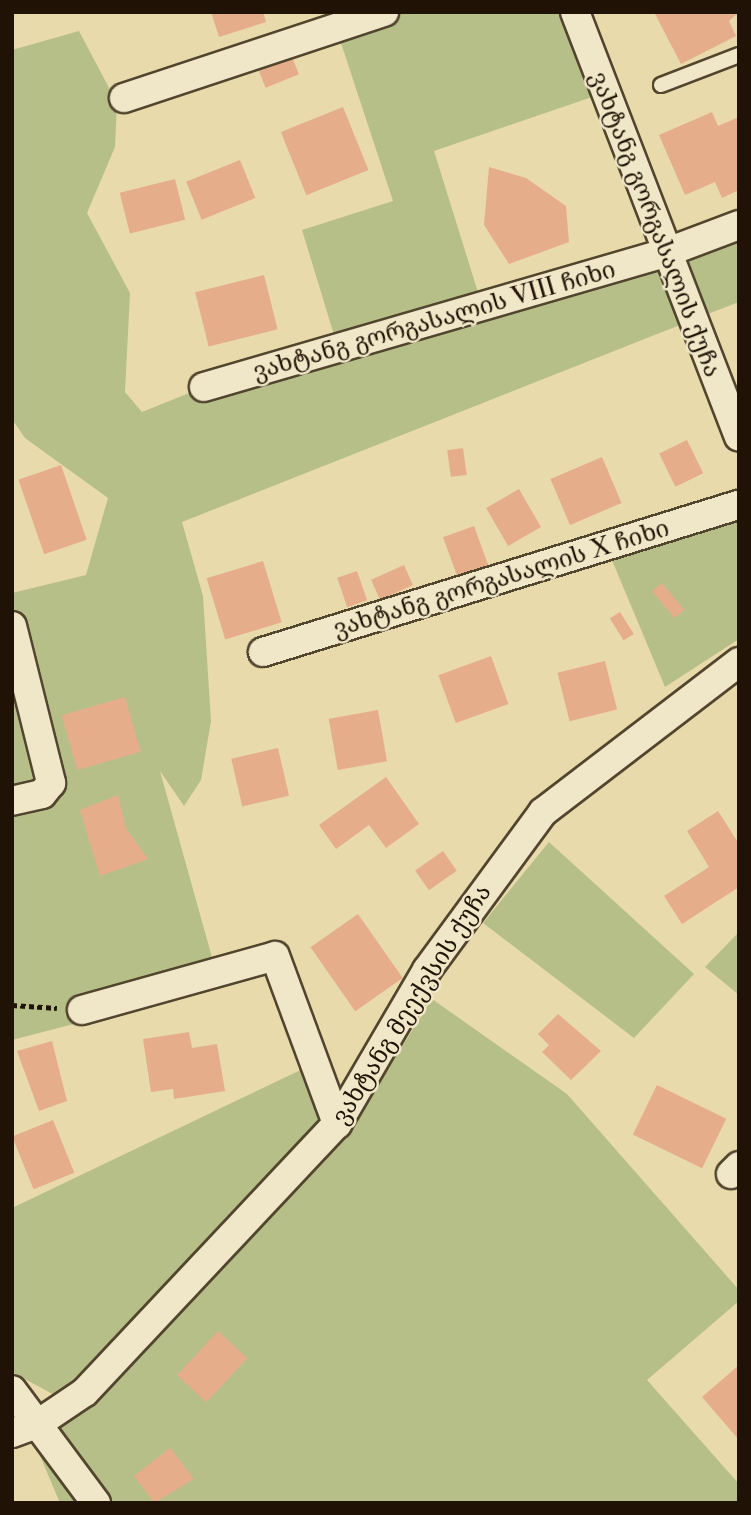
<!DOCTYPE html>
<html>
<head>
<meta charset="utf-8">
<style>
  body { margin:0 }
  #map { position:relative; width:751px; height:1515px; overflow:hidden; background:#e8daab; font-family:"Libre Caslon Text","Noto Serif Georgian",serif }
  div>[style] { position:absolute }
  .green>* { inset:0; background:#b7bf88 }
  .building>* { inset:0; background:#e6ad8b; transform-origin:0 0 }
  .path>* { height:4.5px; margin-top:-2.25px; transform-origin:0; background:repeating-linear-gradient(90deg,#201305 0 5px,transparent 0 8.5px) }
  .roads { filter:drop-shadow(2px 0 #52452e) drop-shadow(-2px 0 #52452e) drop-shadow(0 2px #52452e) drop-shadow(0 -2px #52452e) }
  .service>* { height:14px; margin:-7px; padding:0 7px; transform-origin:7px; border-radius:7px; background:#f0e7c8 }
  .minor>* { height:28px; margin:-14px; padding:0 14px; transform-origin:14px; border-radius:14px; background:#f0e7c8 }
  span { translate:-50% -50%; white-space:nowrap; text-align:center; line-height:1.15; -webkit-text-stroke:5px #f0e7c8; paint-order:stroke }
  .street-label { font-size:24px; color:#201305 }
  .frame { position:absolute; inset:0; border:14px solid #201305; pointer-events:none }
</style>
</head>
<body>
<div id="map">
  <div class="green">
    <i style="clip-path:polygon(406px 12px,567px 12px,598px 95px,434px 151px,481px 302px,335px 338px,302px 230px,393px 201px,338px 34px)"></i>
    <i style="clip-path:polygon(79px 31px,117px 103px,115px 147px,87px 213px,130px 293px,125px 392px,142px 412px,199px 389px,662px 263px,685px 323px,182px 522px,203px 596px,211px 721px,201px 780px,184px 806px,160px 771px,220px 986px,12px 1040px,12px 593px,86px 575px,108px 498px,25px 438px,12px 419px,12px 50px)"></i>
    <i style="clip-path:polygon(739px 225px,739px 302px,692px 320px,665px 253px)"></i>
    <i style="clip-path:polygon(739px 512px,739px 639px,665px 687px,609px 553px)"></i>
    <i style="clip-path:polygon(549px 842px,694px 974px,634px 1038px,483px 923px)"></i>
    <i style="clip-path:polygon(739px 932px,739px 995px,705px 967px)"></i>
    <i style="clip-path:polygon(432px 999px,567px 1094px,739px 1290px,739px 1301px,647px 1380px,739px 1484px,739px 1503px,60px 1503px,35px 1444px,95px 1402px,339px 1146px)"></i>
    <i style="clip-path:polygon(309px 1066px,329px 1120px,60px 1398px,12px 1372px,12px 1208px)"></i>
  </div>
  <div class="building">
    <i style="clip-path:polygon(211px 12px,263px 12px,266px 22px,219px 37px)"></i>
    <i style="clip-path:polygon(654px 12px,739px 12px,729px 21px,736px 36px,681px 64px)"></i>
    <i style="left:290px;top:52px;width:24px;height:36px;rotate:68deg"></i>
    <i style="left:343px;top:107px;width:68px;height:67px;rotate:68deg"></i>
    <i style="clip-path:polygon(712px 112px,718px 126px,739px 117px,739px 190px,722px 198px,715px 182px,685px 195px,659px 135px)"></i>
    <i style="left:240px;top:160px;width:41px;height:58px;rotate:68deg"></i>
    <i style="clip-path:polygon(489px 167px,526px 178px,566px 206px,569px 242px,509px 264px,484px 225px)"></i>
    <i style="left:175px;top:179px;width:42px;height:57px;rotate:76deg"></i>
    <i style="left:264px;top:275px;width:56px;height:71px;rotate:76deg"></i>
    <i style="left:687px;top:440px;width:37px;height:31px;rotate:64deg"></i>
    <i style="left:463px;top:448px;width:27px;height:16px;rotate:82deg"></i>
    <i style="left:602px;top:457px;width:50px;height:56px;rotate:67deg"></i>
    <i style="left:61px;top:465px;width:79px;height:45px;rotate:71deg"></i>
    <i style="left:519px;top:489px;width:44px;height:38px;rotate:60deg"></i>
    <i style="left:474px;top:526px;width:46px;height:33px;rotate:70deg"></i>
    <i style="left:263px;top:561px;width:64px;height:59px;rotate:73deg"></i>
    <i style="left:404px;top:565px;width:22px;height:36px;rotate:66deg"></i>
    <i style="left:357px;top:571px;width:31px;height:21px;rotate:71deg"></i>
    <i style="left:662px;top:583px;width:35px;height:13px;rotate:50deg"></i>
    <i style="left:620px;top:612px;width:26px;height:12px;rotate:58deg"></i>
    <i style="left:491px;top:656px;width:51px;height:56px;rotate:70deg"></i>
    <i style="left:605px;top:661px;width:50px;height:49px;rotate:76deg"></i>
    <i style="left:125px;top:697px;width:57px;height:66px;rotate:74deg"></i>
    <i style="left:378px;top:710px;width:52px;height:50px;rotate:80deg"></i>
    <i style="left:278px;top:748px;width:49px;height:48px;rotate:77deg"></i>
    <i style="clip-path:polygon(386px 777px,419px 824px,386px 848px,369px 825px,336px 849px,319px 825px)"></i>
    <i style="clip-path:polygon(118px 795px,126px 828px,148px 859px,100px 876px,80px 810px)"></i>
    <i style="clip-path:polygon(718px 811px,739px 844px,739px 887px,682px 924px,664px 896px,709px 867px,687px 831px)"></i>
    <i style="left:443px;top:851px;width:24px;height:34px;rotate:55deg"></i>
    <i style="left:358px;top:914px;width:78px;height:58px;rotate:55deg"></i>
    <i style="clip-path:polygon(558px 1014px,601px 1051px,571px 1080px,542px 1052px,549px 1045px,538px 1034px)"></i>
    <i style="clip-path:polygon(189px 1032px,192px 1048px,217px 1044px,225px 1091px,174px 1099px,173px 1089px,151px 1092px,143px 1039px)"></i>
    <i style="clip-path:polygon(52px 1041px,67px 1101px,39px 1111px,17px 1051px)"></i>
    <i style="left:657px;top:1085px;width:77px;height:55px;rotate:26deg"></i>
    <i style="left:53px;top:1120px;width:57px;height:44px;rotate:68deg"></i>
    <i style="left:218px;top:1331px;width:40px;height:60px;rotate:43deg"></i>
    <i style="clip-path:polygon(739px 1365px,739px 1440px,702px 1397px)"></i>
    <i style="clip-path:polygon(170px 1448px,194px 1479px,154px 1503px,134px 1476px)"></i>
  </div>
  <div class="path">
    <i style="left:12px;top:1005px;width:45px;rotate:3.8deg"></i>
  </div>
  <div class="roads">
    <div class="service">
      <i style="left:661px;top:85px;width:84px;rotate:-21deg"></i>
    </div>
    <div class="minor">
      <i style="left:575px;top:12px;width:455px;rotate:68.9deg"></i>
      <i style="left:124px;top:98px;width:274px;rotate:-18.3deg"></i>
      <i style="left:204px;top:387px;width:480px;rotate:-16.2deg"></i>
      <i style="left:665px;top:253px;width:79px;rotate:-20.7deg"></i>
      <i style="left:12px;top:626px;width:162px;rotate:76deg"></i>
      <i style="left:51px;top:783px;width:14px;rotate:129deg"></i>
      <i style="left:42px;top:794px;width:31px;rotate:167deg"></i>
      <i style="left:263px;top:652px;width:498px;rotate:-17.2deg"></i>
      <i style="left:82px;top:1010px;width:200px;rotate:-15.6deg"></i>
      <i style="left:275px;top:956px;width:179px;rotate:69.7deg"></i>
      <i style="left:731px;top:1174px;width:11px;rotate:-45deg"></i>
      <i style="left:12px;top:1390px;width:141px;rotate:53.4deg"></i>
      <i style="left:12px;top:1433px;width:29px;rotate:-20deg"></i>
      <i style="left:39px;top:1423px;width:55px;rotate:-34deg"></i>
      <i style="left:85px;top:1392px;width:368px;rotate:-46.8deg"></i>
      <i style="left:337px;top:1124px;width:178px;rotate:-59.7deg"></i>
      <i style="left:427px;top:970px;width:196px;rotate:-53.7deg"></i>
      <i style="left:543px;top:812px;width:247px;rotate:-37.4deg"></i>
    </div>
  </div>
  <div class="street-label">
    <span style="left:656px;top:224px;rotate:69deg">ვახტანგ გორგასალის ქუჩა</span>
    <span style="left:434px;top:320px;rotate:-16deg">ვახტანგ გორგასალის VIII ჩიხი</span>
    <span style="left:501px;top:578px;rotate:-17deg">ვახტანგ გორგასალის X ჩიხი</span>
    <span style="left:411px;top:1004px;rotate:-58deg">ვახტანგ მეექვსის ქუჩა</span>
  </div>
  <div class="frame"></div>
</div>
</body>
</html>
